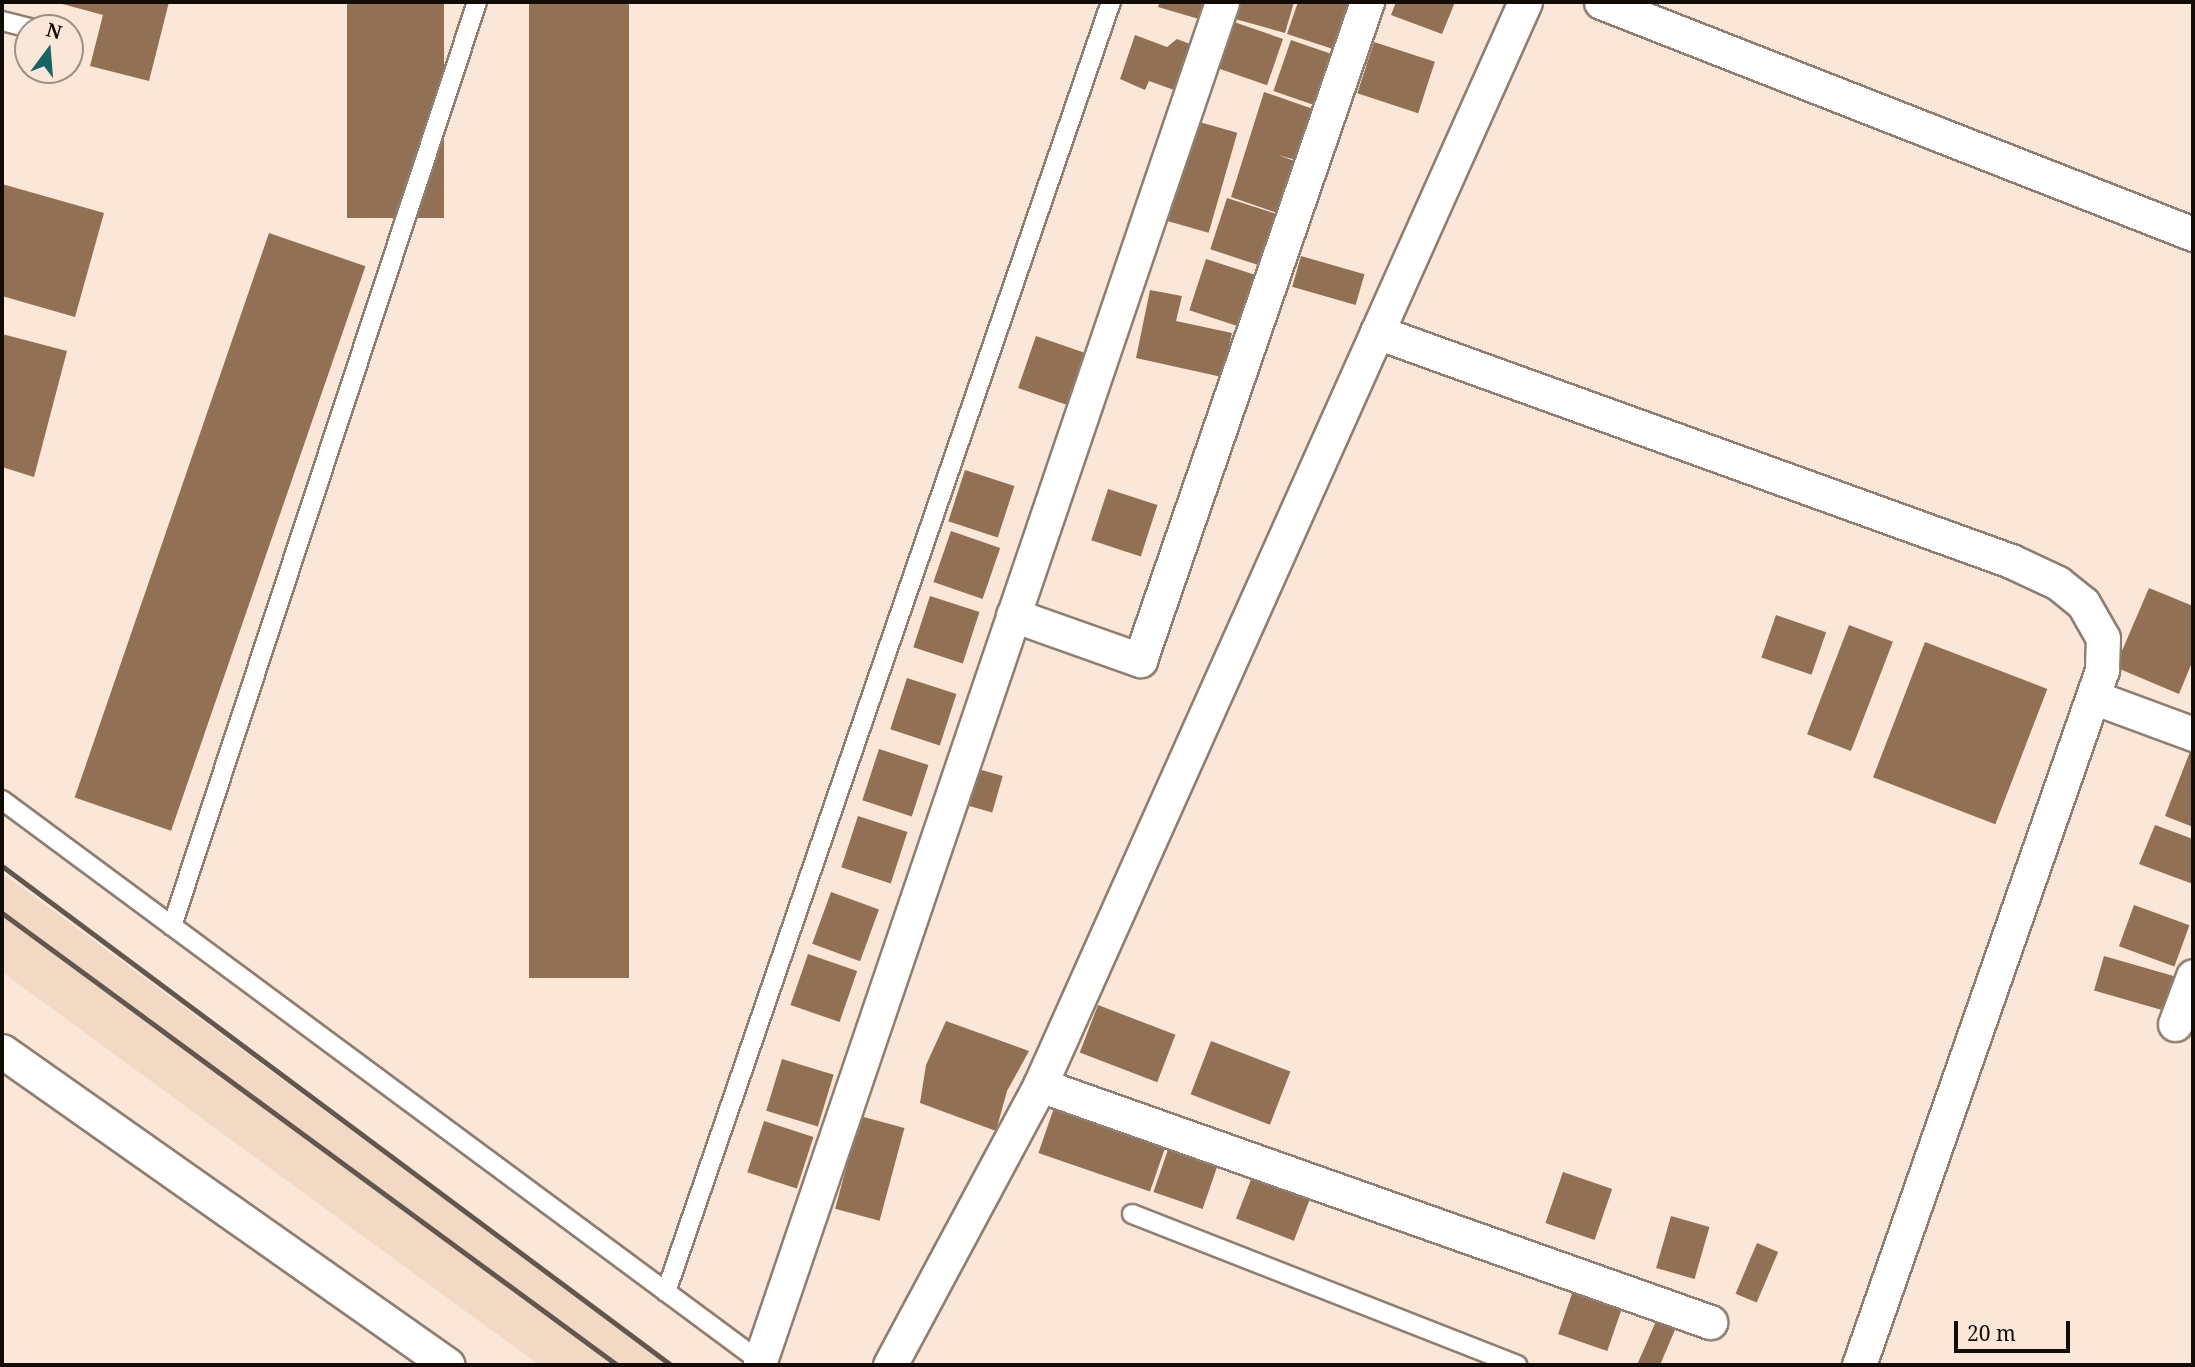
<!DOCTYPE html>
<html>
<head>
<meta charset="utf-8">
<style>
  body { margin:0 }
  #map { position:relative; width:2195px; height:1367px; overflow:hidden; background:#fbe7d7; font-family:"Noto Serif",serif }
  div>[style] { position:absolute }
  .built>* { inset:0; background:#f2d9c4 }
  .building>* { inset:0; background:#917053; transform-origin:0 0 }
  .roads { filter:drop-shadow(2px 0 #907f70) drop-shadow(-2px 0 #907f70) drop-shadow(0 2px #907f70) drop-shadow(0 -2px #907f70) }
  .lane>* { height:18px; margin:-9px; padding:0 9px; transform-origin:9px; border-radius:9px; background:#fff }
  .street>* { height:33px; margin:-16.5px; padding:0 16.5px; transform-origin:16.5px; border-radius:16.5px; background:#fff }
  .rail>* { height:5px; margin:-2.5px; padding:0 2.5px; transform-origin:2.5px; border-radius:2.5px; background:#62574e }
  span { translate:-50% -50%; white-space:nowrap; text-align:center; line-height:1.15; -webkit-text-stroke:6px #fbe7d7; paint-order:stroke }
  .frame { position:absolute; inset:0; border:4px solid #120c07; pointer-events:none }
  .north { position:absolute; left:14px; top:14px; width:70px; height:70px; box-sizing:border-box; background:#fbe7d7; border:2px solid #9e8f84; border-radius:50%; rotate:16deg; font-size:19px; font-weight:700; line-height:28px; text-align:center; color:#120c07 }
  .north::after { content:''; display:block; margin:auto; width:24px; height:32px; background:#166564; clip-path:polygon(50% 0,100% 100%,50% 72%,0 100%) }
  .scale { position:absolute; left:1954px; top:1321px; width:116px; height:32px; box-sizing:border-box; border:4px solid #120c07; border-top:0; padding-left:9px; font-size:21px; line-height:24px; white-space:nowrap; color:#120c07; -webkit-text-stroke:5px #fbe7d7; paint-order:stroke }
</style>
</head>
<body>
<div id="map">
  <div class="built">
    <i style="clip-path:polygon(2px 873px,669px 1365px,539px 1365px,2px 972px)"></i>
  </div>
  <div class="building">
    <i style="clip-path:polygon(55px 2px,169px 2px,149px 81px,90px 66px,103px 15px)"></i>
    <i style="left:347px;top:2px;width:97px;height:216px"></i>
    <i style="left:529px;top:2px;width:100px;height:976px"></i>
    <i style="clip-path:polygon(1160px 2px,1204px 2px,1199px 19px,1158px 7px)"></i>
    <i style="clip-path:polygon(1233px 2px,1294px 2px,1285px 33px,1228px 17px)"></i>
    <i style="clip-path:polygon(1298px 2px,1352px 2px,1336px 50px,1287px 34px)"></i>
    <i style="clip-path:polygon(1396px 2px,1455px 2px,1442px 34px,1391px 15px)"></i>
    <i style="left:1231px;top:21px;width:55px;height:49px;rotate:19deg"></i>
    <i style="clip-path:polygon(1135px 35px,1167px 47px,1177px 39px,1190px 44px,1174px 90px,1149px 81px,1145px 90px,1120px 79px)"></i>
    <i style="left:1291px;top:40px;width:52px;height:54px;rotate:19deg"></i>
    <i style="left:1374px;top:42px;width:64px;height:54px;rotate:18deg"></i>
    <i style="clip-path:polygon(1264px 92px,1313px 109px,1296px 160px,1278px 155px,1297px 162px,1280px 214px,1231px 197px)"></i>
    <i style="left:1196px;top:121px;width:43px;height:104px;rotate:16deg"></i>
    <i style="clip-path:polygon(2px 184px,104px 213px,75px 317px,2px 296px)"></i>
    <i style="left:1227px;top:198px;width:52px;height:54px;rotate:18deg"></i>
    <i style="left:269px;top:233px;width:102px;height:597px;rotate:19deg"></i>
    <i style="left:1301px;top:256px;width:66px;height:32px;rotate:16deg"></i>
    <i style="left:1206px;top:259px;width:52px;height:54px;rotate:18deg"></i>
    <i style="clip-path:polygon(1150px 290px,1182px 296px,1176px 321px,1232px 333px,1222px 377px,1136px 358px)"></i>
    <i style="clip-path:polygon(2px 334px,67px 351px,34px 477px,2px 467px)"></i>
    <i style="left:1036px;top:336px;width:52px;height:55px;rotate:19deg"></i>
    <i style="left:965px;top:470px;width:52px;height:54px;rotate:18deg"></i>
    <i style="left:1108px;top:489px;width:52px;height:54px;rotate:18deg"></i>
    <i style="left:951px;top:531px;width:52px;height:54px;rotate:19deg"></i>
    <i style="clip-path:polygon(2149px 588px,2193px 606px,2193px 660px,2179px 694px,2115px 667px)"></i>
    <i style="left:930px;top:596px;width:52px;height:54px;rotate:18deg"></i>
    <i style="left:1776px;top:615px;width:53px;height:45px;rotate:19deg"></i>
    <i style="left:1849px;top:625px;width:47px;height:117px;rotate:21deg"></i>
    <i style="left:1925px;top:642px;width:131px;height:145px;rotate:21deg"></i>
    <i style="left:907px;top:678px;width:52px;height:54px;rotate:18deg"></i>
    <i style="clip-path:polygon(2193px 744px,2193px 827px,2165px 816px)"></i>
    <i style="left:879px;top:749px;width:52px;height:54px;rotate:18deg"></i>
    <i style="left:971px;top:767px;width:33px;height:38px;rotate:16deg"></i>
    <i style="left:858px;top:816px;width:52px;height:54px;rotate:18deg"></i>
    <i style="clip-path:polygon(2155px 825px,2193px 839px,2193px 884px,2139px 864px)"></i>
    <i style="left:831px;top:892px;width:51px;height:55px;rotate:20deg"></i>
    <i style="left:2134px;top:905px;width:59px;height:44px;rotate:20deg"></i>
    <i style="left:808px;top:954px;width:52px;height:54px;rotate:19deg"></i>
    <i style="left:2104px;top:956px;width:75px;height:36px;rotate:16deg"></i>
    <i style="left:1098px;top:1005px;width:83px;height:51px;rotate:21deg"></i>
    <i style="clip-path:polygon(946px 1021px,1029px 1051px,1007px 1091px,996px 1131px,920px 1103px,926px 1065px)"></i>
    <i style="left:1211px;top:1041px;width:85px;height:57px;rotate:21deg"></i>
    <i style="left:782px;top:1059px;width:54px;height:54px;rotate:17deg"></i>
    <i style="left:1056px;top:1102px;width:118px;height:54px;rotate:19deg"></i>
    <i style="left:860px;top:1116px;width:46px;height:96px;rotate:15deg"></i>
    <i style="left:764px;top:1121px;width:52px;height:54px;rotate:18deg"></i>
    <i style="left:1171px;top:1141px;width:52px;height:54px;rotate:19deg"></i>
    <i style="left:1255px;top:1169px;width:62px;height:53px;rotate:21deg"></i>
    <i style="left:1563px;top:1172px;width:52px;height:54px;rotate:19deg"></i>
    <i style="left:1671px;top:1216px;width:40px;height:54px;rotate:16deg"></i>
    <i style="left:1757px;top:1243px;width:23px;height:55px;rotate:23deg"></i>
    <i style="left:1576px;top:1282px;width:52px;height:55px;rotate:19deg"></i>
    <i style="clip-path:polygon(1661px 1310px,1680px 1318px,1660px 1365px,1637px 1365px)"></i>
  </div>
  <div class="roads">
    <div class="lane">
      <i style="left:2px;top:21px;width:30px;rotate:14deg"></i>
      <i style="left:2px;top:800px;width:949px;rotate:36.52deg"></i>
      <i style="left:172px;top:926px;width:973px;rotate:-71.73deg"></i>
      <i style="left:1132px;top:1214px;width:414px;rotate:21.4deg"></i>
      <i style="left:666px;top:1292px;width:1365px;rotate:-70.97deg"></i>
    </div>
    <div class="street">
      <i style="left:1601px;top:2px;width:636px;rotate:21.4deg"></i>
      <i style="left:1377px;top:332px;width:674px;rotate:19.86deg"></i>
      <i style="left:2011px;top:561px;width:52px;rotate:25.1deg"></i>
      <i style="left:2058px;top:583px;width:32px;rotate:39deg"></i>
      <i style="left:2083px;top:603px;width:40px;rotate:60.3deg"></i>
      <i style="left:2103px;top:638px;width:32px;rotate:92deg"></i>
      <i style="left:2102px;top:670px;width:736px;rotate:109.27deg"></i>
      <i style="left:1013px;top:615px;width:135px;rotate:19.5deg"></i>
      <i style="left:1140px;top:660px;width:696px;rotate:-70.97deg"></i>
      <i style="left:2093px;top:697px;width:107px;rotate:20.3deg"></i>
      <i style="left:2175px;top:1024px;width:51px;rotate:-69.4deg"></i>
      <i style="left:2px;top:1051px;width:545px;rotate:35.15deg"></i>
      <i style="left:1040px;top:1085px;width:711px;rotate:19.48deg"></i>
      <i style="left:760px;top:1361px;width:1435px;rotate:-71.22deg"></i>
      <i style="left:890px;top:1365px;width:318px;rotate:-61.8deg"></i>
      <i style="left:1040px;top:1085px;width:1187px;rotate:-65.88deg"></i>
    </div>
  </div>
  <div class="rail">
    <i style="left:2px;top:866px;width:835px;rotate:36.72deg"></i>
    <i style="left:2px;top:913px;width:763px;rotate:36.31deg"></i>
  </div>
  <div class="frame"></div>
  <div class="north">N</div>
  <div class="scale">20 m</div>
</div>
</body>
</html>
